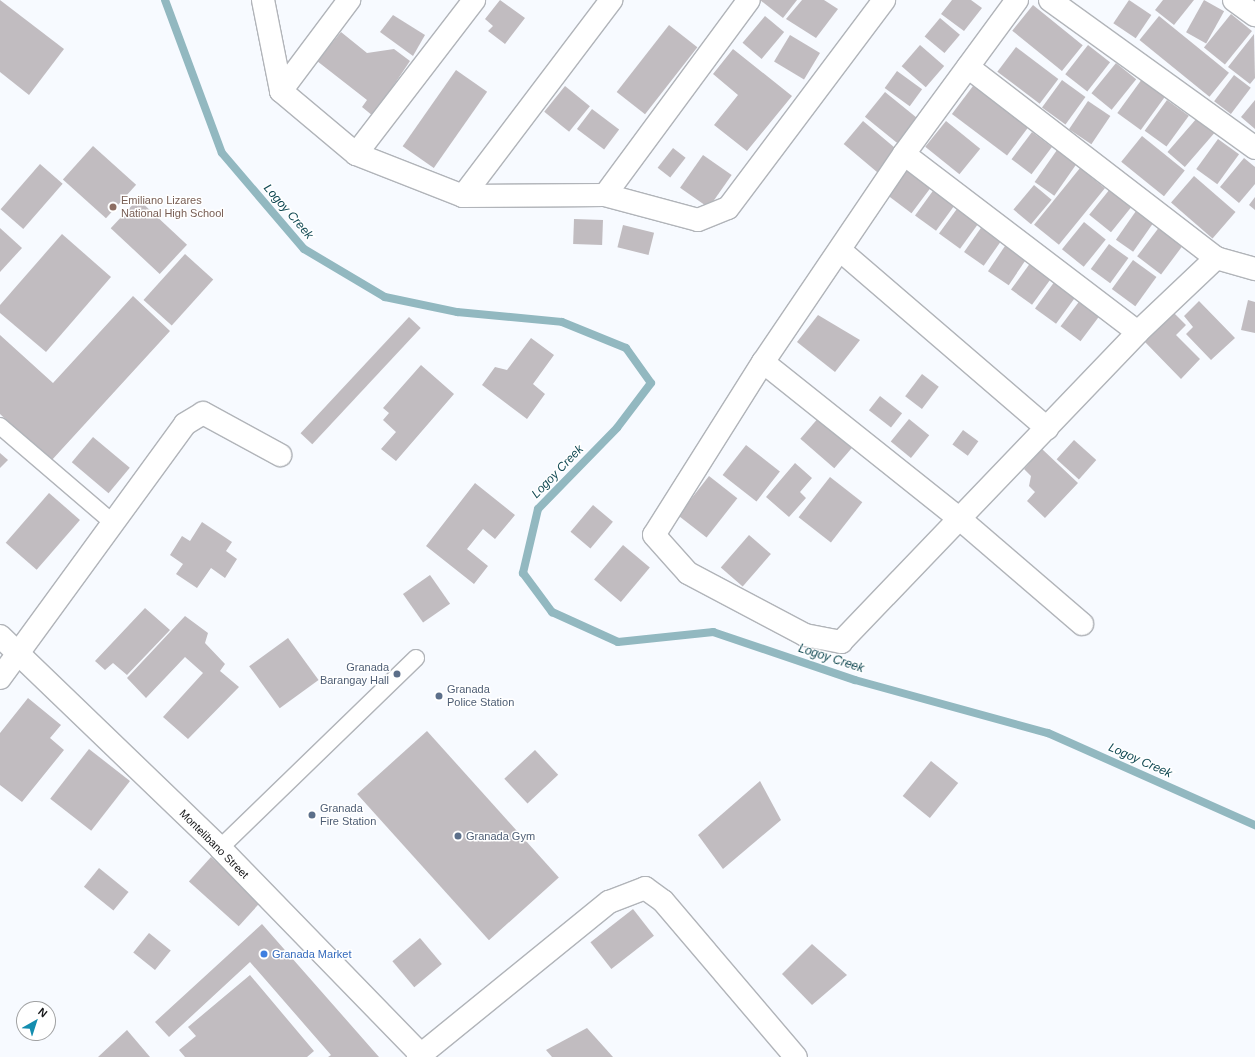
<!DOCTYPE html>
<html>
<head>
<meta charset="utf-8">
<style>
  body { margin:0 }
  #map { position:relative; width:1255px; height:1057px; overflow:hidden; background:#f7faff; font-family:Arial,sans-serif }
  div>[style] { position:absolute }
  .stream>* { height:8px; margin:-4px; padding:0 4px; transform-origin:4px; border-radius:4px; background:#92b8c0 }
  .building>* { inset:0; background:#c1bcc0; transform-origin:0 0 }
  .roads { filter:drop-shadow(1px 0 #b1b4b9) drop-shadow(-1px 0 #b1b4b9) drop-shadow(0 1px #b1b4b9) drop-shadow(0 -1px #b1b4b9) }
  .lane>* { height:16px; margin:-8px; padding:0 8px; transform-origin:8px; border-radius:8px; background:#fff }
  .street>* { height:22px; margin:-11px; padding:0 11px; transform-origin:11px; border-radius:11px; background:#fff }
  .secondary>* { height:22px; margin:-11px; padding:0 11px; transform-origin:11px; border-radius:11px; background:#fff }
  .dots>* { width:11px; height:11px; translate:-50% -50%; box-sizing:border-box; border:2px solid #fff; border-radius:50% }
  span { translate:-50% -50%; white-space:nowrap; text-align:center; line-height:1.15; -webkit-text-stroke:3px #fff; paint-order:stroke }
  .education-label { font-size:11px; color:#785e54 }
  .left { translate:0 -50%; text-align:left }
  .service-label { font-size:11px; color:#4e5e75 }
  .right { translate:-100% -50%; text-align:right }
  .street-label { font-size:11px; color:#151618 }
  .shop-label { font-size:11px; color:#366cbe }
  .water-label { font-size:12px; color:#114953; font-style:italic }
  .north { position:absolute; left:16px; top:1001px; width:40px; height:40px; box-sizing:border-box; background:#fff; border:1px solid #a1a2a3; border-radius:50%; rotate:39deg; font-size:11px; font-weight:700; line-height:16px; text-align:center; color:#151618 }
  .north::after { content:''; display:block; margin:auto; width:14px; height:18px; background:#148daf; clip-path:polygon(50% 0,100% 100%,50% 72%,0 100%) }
</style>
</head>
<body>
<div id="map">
  <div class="stream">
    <i style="left:165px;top:0;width:163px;rotate:69.6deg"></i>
    <i style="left:222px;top:153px;width:126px;rotate:49.5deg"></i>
    <i style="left:304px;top:249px;width:94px;rotate:30.7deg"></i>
    <i style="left:385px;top:297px;width:74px;rotate:11.8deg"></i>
    <i style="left:457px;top:312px;width:105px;rotate:5.4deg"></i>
    <i style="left:562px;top:322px;width:69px;rotate:22.1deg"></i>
    <i style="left:626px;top:348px;width:43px;rotate:54.5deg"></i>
    <i style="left:651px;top:383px;width:56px;rotate:127.1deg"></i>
    <i style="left:617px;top:428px;width:113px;rotate:134.3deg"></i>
    <i style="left:538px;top:509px;width:66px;rotate:103.2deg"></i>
    <i style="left:523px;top:573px;width:49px;rotate:53.4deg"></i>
    <i style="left:552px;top:612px;width:72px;rotate:24.4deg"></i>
    <i style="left:618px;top:642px;width:96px;rotate:-6deg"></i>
    <i style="left:713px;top:632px;width:150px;rotate:18.7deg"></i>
    <i style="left:855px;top:680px;width:200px;rotate:15.4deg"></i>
    <i style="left:1048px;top:733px;width:227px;rotate:24deg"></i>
  </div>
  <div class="building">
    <i style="clip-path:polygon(0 0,64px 49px,29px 95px,0 72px)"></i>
    <i style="clip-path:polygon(500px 0,525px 18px,505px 44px,488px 31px,493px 26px,485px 19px)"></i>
    <i style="clip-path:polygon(760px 0,797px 0,783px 18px)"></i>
    <i style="clip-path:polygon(802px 0,824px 0,838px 9px,816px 38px,786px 19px)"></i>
    <i style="clip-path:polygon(952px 0,971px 0,982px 8px,964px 31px,941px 14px)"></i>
    <i style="left:1129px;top:0;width:27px;height:28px;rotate:34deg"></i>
    <i style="clip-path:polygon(1163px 0,1194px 0,1174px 25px,1155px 10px)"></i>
    <i style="left:1204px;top:0;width:23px;height:37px;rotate:29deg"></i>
    <i style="left:1033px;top:5px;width:64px;height:33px;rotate:39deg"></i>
    <i style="left:1231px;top:14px;width:27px;height:43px;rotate:39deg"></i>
    <i style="clip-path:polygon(393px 15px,425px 35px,413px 56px,380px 32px)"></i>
    <i style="left:765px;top:16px;width:25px;height:35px;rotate:40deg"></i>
    <i style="left:1159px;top:16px;width:90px;height:31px;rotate:39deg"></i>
    <i style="left:940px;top:18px;width:26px;height:24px;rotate:40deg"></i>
    <i style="left:669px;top:25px;width:36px;height:85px;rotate:38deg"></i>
    <i style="clip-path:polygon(341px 32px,367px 53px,394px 49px,410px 61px,373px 116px,362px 107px,367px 100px,317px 61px)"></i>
    <i style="clip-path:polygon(1254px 34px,1255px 78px,1250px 84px,1228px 67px)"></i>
    <i style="left:790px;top:35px;width:35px;height:31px;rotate:31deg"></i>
    <i style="left:920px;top:45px;width:32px;height:28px;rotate:41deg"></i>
    <i style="left:1088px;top:45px;width:28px;height:37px;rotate:38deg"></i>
    <i style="left:1016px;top:47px;width:53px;height:31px;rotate:37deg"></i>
    <i style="clip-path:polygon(733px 49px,792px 96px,747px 151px,714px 125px,738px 95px,713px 74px)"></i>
    <i style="left:1116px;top:63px;width:26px;height:39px;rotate:39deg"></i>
    <i style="left:456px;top:70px;width:38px;height:93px;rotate:35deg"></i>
    <i style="left:897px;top:71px;width:31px;height:21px;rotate:36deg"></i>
    <i style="left:1234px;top:75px;width:21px;height:33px;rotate:37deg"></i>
    <i style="left:1142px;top:79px;width:29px;height:42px;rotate:36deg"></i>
    <i style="left:1062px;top:80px;width:29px;height:34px;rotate:36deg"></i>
    <i style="left:565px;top:86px;width:32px;height:33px;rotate:39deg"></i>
    <i style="left:973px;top:86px;width:69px;height:35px;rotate:37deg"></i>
    <i style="left:885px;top:92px;width:46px;height:32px;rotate:39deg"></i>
    <i style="left:1167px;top:100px;width:27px;height:38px;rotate:36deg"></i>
    <i style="clip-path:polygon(1255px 100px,1255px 129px,1241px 117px)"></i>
    <i style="left:1088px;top:101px;width:27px;height:34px;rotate:34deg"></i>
    <i style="left:592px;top:109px;width:34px;height:25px;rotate:37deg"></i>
    <i style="left:1197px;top:118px;width:23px;height:45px;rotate:41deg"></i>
    <i style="left:863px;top:121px;width:45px;height:30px;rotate:40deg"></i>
    <i style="left:946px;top:121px;width:44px;height:33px;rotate:39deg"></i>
    <i style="left:1032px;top:132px;width:25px;height:34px;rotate:37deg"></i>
    <i style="left:1142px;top:136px;width:55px;height:33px;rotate:39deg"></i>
    <i style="left:1218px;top:139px;width:26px;height:37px;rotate:36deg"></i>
    <i style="left:93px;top:146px;width:58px;height:45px;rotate:42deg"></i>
    <i style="left:673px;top:148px;width:16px;height:25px;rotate:38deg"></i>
    <i style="left:1057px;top:150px;width:24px;height:39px;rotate:35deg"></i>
    <i style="left:703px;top:155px;width:35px;height:40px;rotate:35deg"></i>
    <i style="clip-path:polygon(1244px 158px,1255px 167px,1255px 184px,1239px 203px,1220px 187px)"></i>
    <i style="left:40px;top:164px;width:30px;height:60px;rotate:41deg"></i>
    <i style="left:908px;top:168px;width:30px;height:34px;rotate:37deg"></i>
    <i style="left:1080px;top:168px;width:32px;height:73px;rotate:39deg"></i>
    <i style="left:1194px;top:176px;width:55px;height:35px;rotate:41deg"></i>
    <i style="left:1034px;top:185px;width:23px;height:32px;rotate:40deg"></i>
    <i style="left:935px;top:188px;width:26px;height:34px;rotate:36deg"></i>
    <i style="left:1110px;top:189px;width:28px;height:33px;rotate:39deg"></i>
    <i style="clip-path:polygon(1255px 197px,1255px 210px,1249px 205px)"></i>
    <i style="left:138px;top:199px;width:67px;height:40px;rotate:43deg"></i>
    <i style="left:959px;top:206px;width:26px;height:34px;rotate:36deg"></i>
    <i style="left:1136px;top:211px;width:21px;height:35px;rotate:35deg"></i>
    <i style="left:574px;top:219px;width:29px;height:25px;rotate:2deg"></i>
    <i style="left:1084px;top:222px;width:28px;height:35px;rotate:39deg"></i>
    <i style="left:623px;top:225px;width:32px;height:23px;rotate:14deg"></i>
    <i style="left:983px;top:225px;width:24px;height:33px;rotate:35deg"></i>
    <i style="left:1160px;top:226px;width:30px;height:38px;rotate:37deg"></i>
    <i style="clip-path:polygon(0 228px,22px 248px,0 272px)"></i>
    <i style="clip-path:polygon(62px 234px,111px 277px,46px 352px,0 313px,0 305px)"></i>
    <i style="left:1007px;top:243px;width:25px;height:34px;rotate:34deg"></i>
    <i style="left:1109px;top:244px;width:24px;height:31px;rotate:36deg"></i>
    <i style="left:185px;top:254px;width:38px;height:62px;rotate:42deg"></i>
    <i style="left:1133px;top:260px;width:29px;height:36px;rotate:36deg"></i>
    <i style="left:1031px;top:262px;width:26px;height:34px;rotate:36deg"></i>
    <i style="left:1055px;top:281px;width:26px;height:34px;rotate:36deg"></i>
    <i style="clip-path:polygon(133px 296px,170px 331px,51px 461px,0 414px,0 335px,53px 383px)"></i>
    <i style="left:1081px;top:299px;width:25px;height:34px;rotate:37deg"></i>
    <i style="clip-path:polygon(1248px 300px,1255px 302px,1255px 333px,1241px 330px)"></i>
    <i style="clip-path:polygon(1199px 301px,1235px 338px,1211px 360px,1186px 334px,1193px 327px,1184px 316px)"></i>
    <i style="clip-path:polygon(1173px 312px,1186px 325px,1176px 335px,1200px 359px,1181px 379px,1144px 341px)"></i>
    <i style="clip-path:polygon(818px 315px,860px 340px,835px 372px,797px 342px)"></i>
    <i style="left:409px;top:317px;width:16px;height:159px;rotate:43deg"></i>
    <i style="clip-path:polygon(531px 338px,554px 355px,533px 384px,545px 394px,527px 419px,482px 385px,495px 367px,507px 370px)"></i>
    <i style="clip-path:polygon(421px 365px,454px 394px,396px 461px,381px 449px,396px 432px,383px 420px,389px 413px,383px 408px)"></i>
    <i style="left:922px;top:374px;width:21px;height:28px;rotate:37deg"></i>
    <i style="left:880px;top:396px;width:28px;height:18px;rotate:38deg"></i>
    <i style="left:820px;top:416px;width:45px;height:30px;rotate:41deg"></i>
    <i style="left:909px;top:419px;width:26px;height:29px;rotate:39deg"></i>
    <i style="left:963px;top:430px;width:19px;height:18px;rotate:36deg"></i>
    <i style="left:93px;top:437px;width:48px;height:33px;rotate:40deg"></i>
    <i style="left:1074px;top:440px;width:30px;height:26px;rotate:42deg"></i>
    <i style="left:746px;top:445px;width:43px;height:38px;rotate:38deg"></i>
    <i style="clip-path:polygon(1042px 449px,1078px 483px,1045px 518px,1027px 501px,1035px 492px,1029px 486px,1031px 476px,1024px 469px)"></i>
    <i style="clip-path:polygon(0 453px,8px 460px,0 468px)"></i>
    <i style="clip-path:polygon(795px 463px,812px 478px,800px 492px,806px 498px,789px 517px,766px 497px)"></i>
    <i style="left:709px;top:476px;width:36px;height:50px;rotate:38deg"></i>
    <i style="left:830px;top:477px;width:41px;height:51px;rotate:38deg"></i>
    <i style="clip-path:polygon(475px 483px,515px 515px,495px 539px,483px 529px,467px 549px,488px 566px,474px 584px,426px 546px)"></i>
    <i style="left:49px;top:493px;width:41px;height:66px;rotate:41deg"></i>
    <i style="left:593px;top:505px;width:26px;height:35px;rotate:40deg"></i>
    <i style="clip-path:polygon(202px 522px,232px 542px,226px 551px,237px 559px,225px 578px,211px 568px,197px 588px,176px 574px,183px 564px,170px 555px,182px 536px,190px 541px)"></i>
    <i style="left:749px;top:535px;width:29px;height:43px;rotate:41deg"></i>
    <i style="left:623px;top:545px;width:35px;height:45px;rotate:40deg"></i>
    <i style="left:430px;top:575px;width:35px;height:33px;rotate:55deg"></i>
    <i style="clip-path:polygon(145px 608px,170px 630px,127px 675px,113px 663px,105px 670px,95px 661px)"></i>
    <i style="clip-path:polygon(185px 616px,208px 633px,205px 643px,225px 664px,220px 671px,239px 687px,188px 739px,163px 717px,203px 673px,185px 657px,146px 698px,127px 678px)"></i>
    <i style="left:288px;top:638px;width:52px;height:48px;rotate:54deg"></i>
    <i style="clip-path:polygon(28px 698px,61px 725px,50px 738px,64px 750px,22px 802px,0 785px,0 733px)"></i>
    <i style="left:427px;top:731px;width:197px;height:94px;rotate:48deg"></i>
    <i style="left:89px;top:749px;width:52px;height:63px;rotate:38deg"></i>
    <i style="left:535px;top:750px;width:34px;height:42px;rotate:47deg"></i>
    <i style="left:931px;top:761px;width:35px;height:45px;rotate:39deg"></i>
    <i style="clip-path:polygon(760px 781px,781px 820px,723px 869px,698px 835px)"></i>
    <i style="left:211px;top:857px;width:67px;height:33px;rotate:42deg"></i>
    <i style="left:99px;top:868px;width:38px;height:24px;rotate:39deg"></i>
    <i style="left:633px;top:909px;width:34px;height:54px;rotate:52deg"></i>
    <i style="clip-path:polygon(262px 924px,379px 1057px,328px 1057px,331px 1055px,250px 962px,169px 1037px,155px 1022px)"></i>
    <i style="left:149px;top:933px;width:28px;height:25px;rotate:39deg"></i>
    <i style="left:420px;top:938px;width:34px;height:36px;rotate:50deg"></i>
    <i style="clip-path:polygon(812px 944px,847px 975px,812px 1005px,782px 974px)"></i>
    <i style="clip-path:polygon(250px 975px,314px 1051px,307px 1057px,185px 1057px,179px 1050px,196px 1036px,188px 1027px)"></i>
    <i style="clip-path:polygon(587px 1028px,613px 1057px,552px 1057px,546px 1050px)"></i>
    <i style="clip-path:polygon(127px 1030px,150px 1057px,98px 1057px)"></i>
  </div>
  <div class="roads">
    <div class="lane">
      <i style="left:0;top:426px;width:146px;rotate:40.6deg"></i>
      <i style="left:220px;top:848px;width:273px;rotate:-44.1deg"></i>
    </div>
    <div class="street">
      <i style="left:263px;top:0;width:93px;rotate:78.8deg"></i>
      <i style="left:281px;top:91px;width:98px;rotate:40deg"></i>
      <i style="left:356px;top:154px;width:115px;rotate:21.4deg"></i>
      <i style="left:463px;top:196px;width:142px;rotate:-0.4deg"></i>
      <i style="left:605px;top:195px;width:96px;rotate:15deg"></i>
      <i style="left:698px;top:220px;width:32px;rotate:-22deg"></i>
      <i style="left:728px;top:208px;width:260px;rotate:-53.1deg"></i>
      <i style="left:1017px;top:0;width:191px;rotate:126.3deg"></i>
      <i style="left:904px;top:154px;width:251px;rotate:124.1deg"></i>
      <i style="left:763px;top:362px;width:204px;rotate:122.2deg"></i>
      <i style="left:654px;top:535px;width:51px;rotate:48.2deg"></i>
      <i style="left:688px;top:573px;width:132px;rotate:27.9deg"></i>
      <i style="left:805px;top:635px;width:37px;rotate:11deg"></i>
      <i style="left:841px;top:642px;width:429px;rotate:-46.2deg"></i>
      <i style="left:1050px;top:0;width:253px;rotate:35.8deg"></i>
      <i style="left:1234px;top:0;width:26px;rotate:36deg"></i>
      <i style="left:968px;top:67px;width:313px;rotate:37.6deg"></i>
      <i style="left:1216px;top:258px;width:41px;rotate:15.8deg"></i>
      <i style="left:281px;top:91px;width:114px;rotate:-53.2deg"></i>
      <i style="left:356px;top:154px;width:194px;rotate:-52.5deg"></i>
      <i style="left:904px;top:154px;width:294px;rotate:37.3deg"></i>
      <i style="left:1138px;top:332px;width:108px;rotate:-43.5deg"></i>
      <i style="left:605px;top:195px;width:242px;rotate:-53.6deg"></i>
      <i style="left:463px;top:196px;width:246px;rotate:-52.9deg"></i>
      <i style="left:841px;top:251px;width:272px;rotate:40.7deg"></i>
      <i style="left:763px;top:362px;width:252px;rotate:38.6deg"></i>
      <i style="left:960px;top:519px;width:161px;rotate:40.7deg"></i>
      <i style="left:0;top:678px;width:314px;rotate:-53.9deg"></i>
      <i style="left:185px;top:424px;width:21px;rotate:-31deg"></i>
      <i style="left:203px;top:413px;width:88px;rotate:28.6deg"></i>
      <i style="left:418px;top:1057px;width:246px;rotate:-39.1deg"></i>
      <i style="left:609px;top:902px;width:39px;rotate:-21deg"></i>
      <i style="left:645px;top:888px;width:22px;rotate:36deg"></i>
      <i style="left:663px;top:901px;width:205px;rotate:49.6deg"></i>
    </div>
    <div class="secondary">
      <i style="left:0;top:636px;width:306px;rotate:43.9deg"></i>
      <i style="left:220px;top:848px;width:291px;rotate:45.8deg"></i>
    </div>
  </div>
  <div class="dots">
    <i style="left:113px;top:207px;background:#8d6e63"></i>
    <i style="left:397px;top:674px;background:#5c6f8a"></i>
    <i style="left:439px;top:696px;background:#5c6f8a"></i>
    <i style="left:312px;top:815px;background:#5c6f8a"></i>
    <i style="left:458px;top:836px;background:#5c6f8a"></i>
    <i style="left:264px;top:954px;background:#3f7fe0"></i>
  </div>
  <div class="education-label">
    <span class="left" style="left:121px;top:207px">Emiliano Lizares<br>National High School</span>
  </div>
  <div class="service-label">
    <span class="right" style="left:389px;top:674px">Granada<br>Barangay Hall</span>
    <span class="left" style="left:447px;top:696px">Granada<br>Police Station</span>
    <span class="left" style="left:320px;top:815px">Granada<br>Fire Station</span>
    <span class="left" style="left:466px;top:836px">Granada Gym</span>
  </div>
  <div class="street-label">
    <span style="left:214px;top:844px;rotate:45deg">Montelibano Street</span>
  </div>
  <div class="shop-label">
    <span class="left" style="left:272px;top:954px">Granada Market</span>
  </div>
  <div class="water-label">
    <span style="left:288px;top:212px;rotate:49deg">Logoy Creek</span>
    <span style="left:558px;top:472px;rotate:-46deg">Logoy Creek</span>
    <span style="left:831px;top:659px;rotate:18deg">Logoy Creek</span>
    <span style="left:1140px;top:761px;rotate:24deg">Logoy Creek</span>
  </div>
  <div class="north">N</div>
</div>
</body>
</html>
